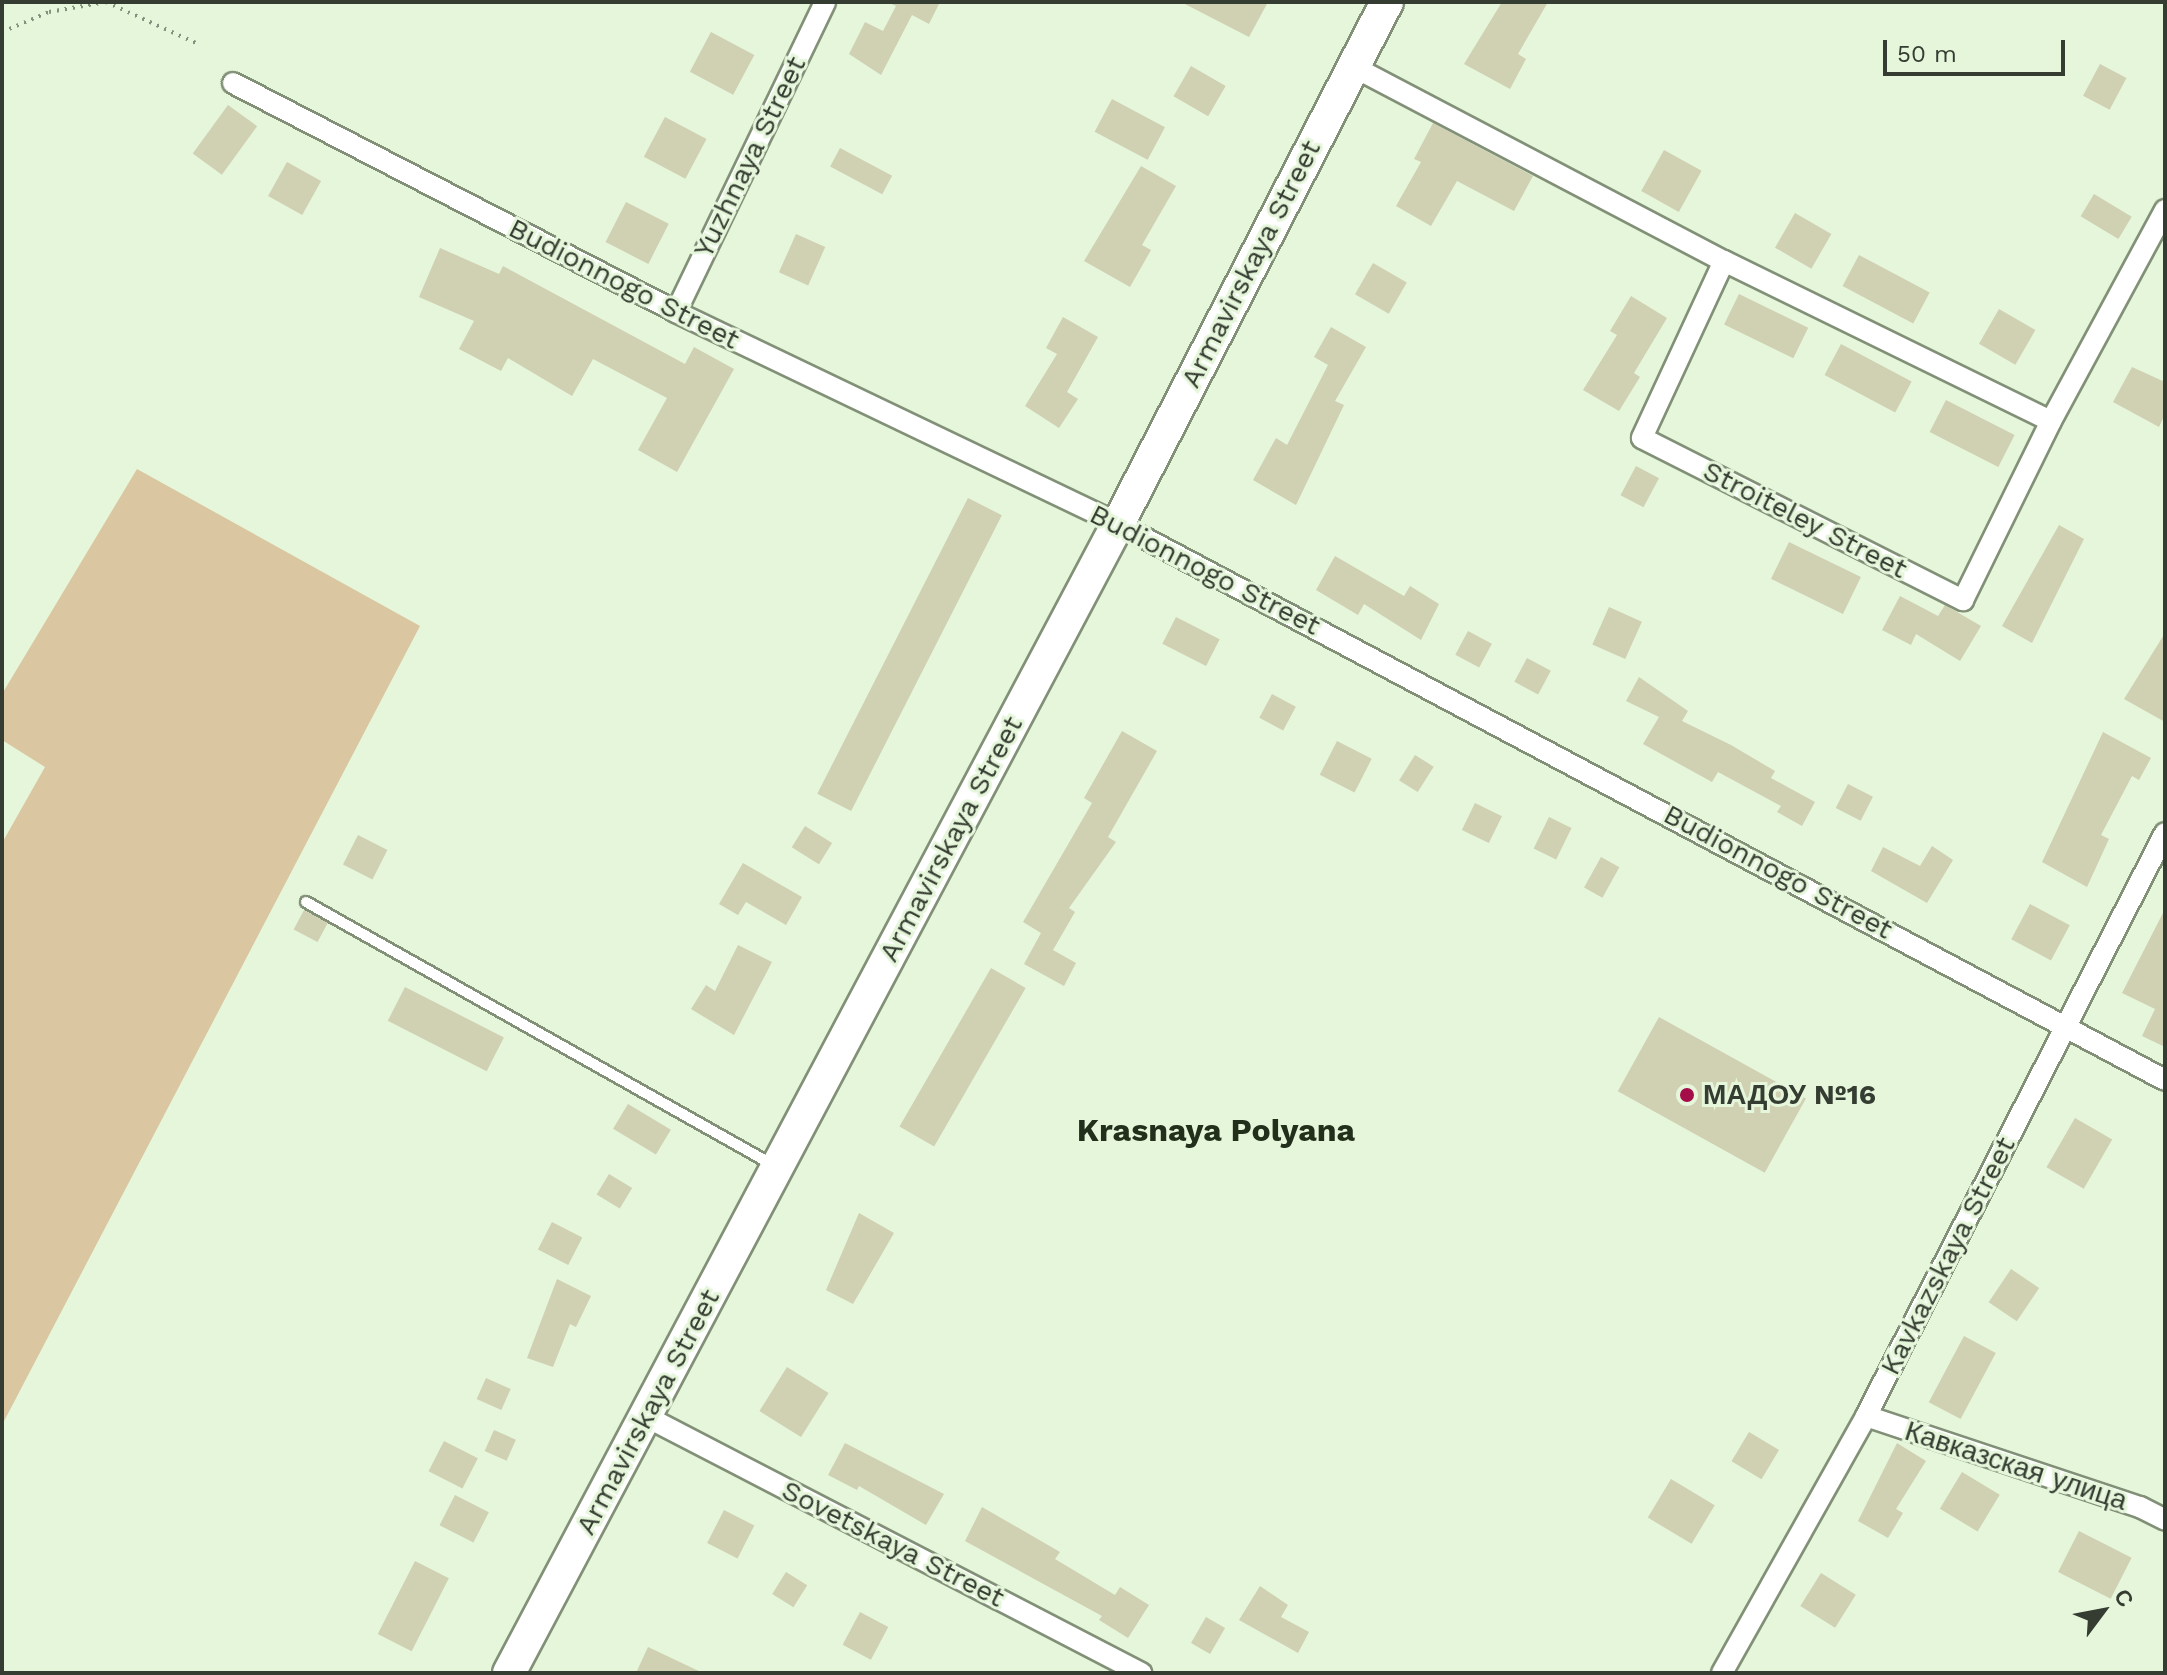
<!DOCTYPE html>
<html>
<head>
<meta charset="utf-8">
<style>
  body { margin:0 }
  #map { position:relative; width:2167px; height:1675px; overflow:hidden; background:#e5f6db; font-family:"Work Sans",sans-serif }
  div>[style] { position:absolute }
  .green>* { inset:0; background:#dac6a0 }
  .building>* { inset:0; background:#d0d0b3; transform-origin:0 0 }
  .path>* { height:4px; margin-top:-2px; transform-origin:0; background:repeating-linear-gradient(90deg,#85917f 0 2px,transparent 0 8px) }
  .roads { filter:drop-shadow(2px 0 #819077) drop-shadow(-2px 0 #819077) drop-shadow(0 2px #819077) drop-shadow(0 -2px #819077) }
  .lane>* { height:10px; margin:-5px; padding:0 5px; transform-origin:5px; border-radius:5px; background:#fff }
  .street>* { height:20px; margin:-10px; padding:0 10px; transform-origin:10px; border-radius:10px; background:#fff }
  .primary>* { height:32px; margin:-16px; padding:0 16px; transform-origin:16px; border-radius:16px; background:#fff }
  .dots>* { width:22px; height:22px; translate:-50% -50%; box-sizing:border-box; border:4px solid #e5f6db; border-radius:50% }
  span { translate:-50% -50%; white-space:nowrap; text-align:center; line-height:1.15; -webkit-text-stroke:6px #e5f6db; paint-order:stroke }
  .street-label { font-size:28px; color:#353c31 }
  .poi-label { font-size:28px; color:#353c31; font-weight:700 }
  .left { translate:0 -50%; text-align:left }
  .quarter-label { font-size:32px; color:#222f1a; font-weight:700 }
  .frame { position:absolute; inset:0; border:4px solid #353c31; pointer-events:none }
  .north { position:absolute; left:2063px; top:1571px; width:80px; height:80px; -webkit-text-stroke:6px #e5f6db; paint-order:stroke; rotate:58deg; font-size:22px; font-weight:700; line-height:32px; text-align:center; color:#353c31 }
  .north::after { content:''; display:block; margin:auto; width:28px; height:36px; background:#353c31; clip-path:polygon(50% 0,100% 100%,50% 72%,0 100%) }
  .scale { position:absolute; left:1883px; top:40px; width:182px; height:36px; box-sizing:border-box; border:4px solid #353c31; border-top:0; padding-left:10px; font-size:24px; line-height:28px; white-space:nowrap; color:#353c31; -webkit-text-stroke:6px #e5f6db; paint-order:stroke }
</style>
</head>
<body>
<div id="map">
  <div class="green">
    <i style="clip-path:polygon(137px 469px,420px 626px,2px 1425px,2px 843px,45px 767px,2px 740px,2px 694px)"></i>
  </div>
  <div class="building">
    <i style="clip-path:polygon(887px 2px,940px 2px,929px 24px,912px 15px,881px 75px,849px 54px,865px 22px,883px 31px,896px 6px)"></i>
    <i style="clip-path:polygon(1181px 2px,1268px 2px,1249px 37px)"></i>
    <i style="clip-path:polygon(1502px 2px,1548px 2px,1518px 54px,1526px 59px,1510px 89px,1464px 64px)"></i>
    <i style="left:711px;top:32px;width:49px;height:45px;rotate:28deg"></i>
    <i style="left:2100px;top:64px;width:30px;height:36px;rotate:28deg"></i>
    <i style="left:1191px;top:66px;width:40px;height:35px;rotate:30deg"></i>
    <i style="left:1112px;top:99px;width:60px;height:37px;rotate:28deg"></i>
    <i style="left:228px;top:105px;width:36px;height:60px;rotate:36deg"></i>
    <i style="left:665px;top:117px;width:47px;height:45px;rotate:28deg"></i>
    <i style="clip-path:polygon(1433px 123px,1533px 176px,1514px 211px,1457px 181px,1431px 226px,1396px 206px,1421px 162px,1414px 159px)"></i>
    <i style="left:840px;top:148px;width:59px;height:21px;rotate:28deg"></i>
    <i style="left:1664px;top:150px;width:43px;height:47px;rotate:29deg"></i>
    <i style="left:287px;top:162px;width:39px;height:39px;rotate:29deg"></i>
    <i style="clip-path:polygon(1141px 166px,1176px 186px,1142px 245px,1151px 250px,1130px 287px,1084px 261px)"></i>
    <i style="left:2094px;top:194px;width:44px;height:26px;rotate:31deg"></i>
    <i style="left:626px;top:202px;width:48px;height:45px;rotate:27deg"></i>
    <i style="left:1795px;top:213px;width:42px;height:40px;rotate:30deg"></i>
    <i style="left:796px;top:234px;width:32px;height:42px;rotate:24deg"></i>
    <i style="clip-path:polygon(440px 248px,499px 274px,503px 266px,685px 364px,694px 347px,734px 369px,677px 472px,638px 450px,667px 398px,593px 359px,572px 396px,508px 358px,501px 371px,459px 349px,474px 321px,419px 297px)"></i>
    <i style="left:1859px;top:255px;width:80px;height:35px;rotate:28deg"></i>
    <i style="left:1373px;top:263px;width:39px;height:36px;rotate:30deg"></i>
    <i style="left:1739px;top:294px;width:77px;height:34px;rotate:26deg"></i>
    <i style="clip-path:polygon(1631px 296px,1667px 318px,1634px 373px,1640px 377px,1619px 411px,1583px 390px,1617px 335px,1610px 331px)"></i>
    <i style="left:1999px;top:309px;width:42px;height:40px;rotate:30deg"></i>
    <i style="clip-path:polygon(1063px 317px,1098px 337px,1067px 392px,1078px 399px,1059px 428px,1025px 406px,1057px 354px,1046px 348px)"></i>
    <i style="clip-path:polygon(1331px 327px,1366px 347px,1335px 401px,1344px 405px,1296px 505px,1253px 480px,1276px 438px,1287px 445px,1328px 365px,1314px 357px)"></i>
    <i style="left:1841px;top:344px;width:80px;height:35px;rotate:28deg"></i>
    <i style="clip-path:polygon(2132px 367px,2165px 382px,2165px 414px,2159px 427px,2113px 402px)"></i>
    <i style="left:1946px;top:400px;width:77px;height:36px;rotate:27deg"></i>
    <i style="left:1636px;top:466px;width:26px;height:33px;rotate:28deg"></i>
    <i style="left:968px;top:498px;width:38px;height:332px;rotate:27deg"></i>
    <i style="clip-path:polygon(2059px 525px,2084px 539px,2032px 643px,2002px 626px)"></i>
    <i style="left:1789px;top:542px;width:80px;height:41px;rotate:26deg"></i>
    <i style="clip-path:polygon(1335px 556px,1404px 596px,1410px 586px,1439px 604px,1421px 640px,1364px 604px,1358px 615px,1316px 590px)"></i>
    <i style="clip-path:polygon(1900px 596px,1938px 616px,1945px 605px,1981px 626px,1960px 661px,1916px 634px,1911px 645px,1882px 630px)"></i>
    <i style="left:1609px;top:607px;width:36px;height:41px;rotate:24deg"></i>
    <i style="left:1176px;top:617px;width:49px;height:30px;rotate:27deg"></i>
    <i style="left:1468px;top:631px;width:27px;height:27px;rotate:28deg"></i>
    <i style="clip-path:polygon(2165px 633px,2165px 722px,2124px 699px)"></i>
    <i style="left:1527px;top:658px;width:27px;height:27px;rotate:28deg"></i>
    <i style="clip-path:polygon(1639px 677px,1688px 711px,1682px 721px,1731px 745px,1775px 771px,1771px 778px,1815px 802px,1802px 826px,1777px 812px,1781px 806px,1718px 772px,1712px 782px,1643px 744px,1659px 717px,1626px 701px)"></i>
    <i style="left:1272px;top:694px;width:27px;height:27px;rotate:28deg"></i>
    <i style="clip-path:polygon(1122px 731px,1157px 751px,1108px 837px,1116px 842px,1069px 908px,1075px 912px,1053px 950px,1076px 963px,1064px 986px,1024px 964px,1041px 933px,1023px 922px,1092px 803px,1084px 798px)"></i>
    <i style="clip-path:polygon(2103px 732px,2151px 758px,2139px 780px,2132px 776px,2101px 835px,2109px 839px,2087px 887px,2042px 862px)"></i>
    <i style="left:1337px;top:741px;width:39px;height:38px;rotate:27deg"></i>
    <i style="left:1415px;top:755px;width:22px;height:30px;rotate:32deg"></i>
    <i style="left:1848px;top:784px;width:28px;height:27px;rotate:27deg"></i>
    <i style="left:1475px;top:803px;width:30px;height:30px;rotate:26deg"></i>
    <i style="left:1549px;top:817px;width:25px;height:35px;rotate:26deg"></i>
    <i style="left:805px;top:826px;width:32px;height:25px;rotate:32deg"></i>
    <i style="left:358px;top:835px;width:33px;height:33px;rotate:27deg"></i>
    <i style="clip-path:polygon(1932px 846px,1953px 860px,1927px 903px,1871px 871px,1883px 847px,1920px 866px)"></i>
    <i style="left:1601px;top:857px;width:21px;height:35px;rotate:29deg"></i>
    <i style="clip-path:polygon(743px 863px,802px 897px,786px 925px,746px 902px,738px 915px,719px 904px)"></i>
    <i style="left:2030px;top:904px;width:45px;height:40px;rotate:28deg"></i>
    <i style="clip-path:polygon(2165px 909px,2165px 1047px,2142px 1036px,2155px 1009px,2122px 993px)"></i>
    <i style="left:304px;top:910px;width:27px;height:22px;rotate:28deg"></i>
    <i style="clip-path:polygon(738px 945px,772px 962px,734px 1035px,691px 1009px,706px 985px,715px 991px)"></i>
    <i style="left:991px;top:968px;width:40px;height:183px;rotate:30deg"></i>
    <i style="left:405px;top:987px;width:111px;height:38px;rotate:27deg"></i>
    <i style="left:1659px;top:1017px;width:168px;height:85px;rotate:29deg"></i>
    <i style="left:628px;top:1104px;width:50px;height:29px;rotate:31deg"></i>
    <i style="left:2075px;top:1118px;width:43px;height:57px;rotate:30deg"></i>
    <i style="left:609px;top:1174px;width:27px;height:24px;rotate:31deg"></i>
    <i style="clip-path:polygon(859px 1213px,894px 1233px,853px 1304px,826px 1290px)"></i>
    <i style="left:552px;top:1222px;width:34px;height:31px;rotate:27deg"></i>
    <i style="left:2011px;top:1269px;width:34px;height:40px;rotate:34deg"></i>
    <i style="clip-path:polygon(557px 1279px,591px 1296px,576px 1327px,570px 1324px,553px 1367px,527px 1358px)"></i>
    <i style="left:1964px;top:1336px;width:36px;height:75px;rotate:28deg"></i>
    <i style="left:787px;top:1367px;width:49px;height:52px;rotate:32deg"></i>
    <i style="left:486px;top:1378px;width:27px;height:23px;rotate:24deg"></i>
    <i style="left:494px;top:1430px;width:24px;height:23px;rotate:24deg"></i>
    <i style="left:1749px;top:1432px;width:35px;height:34px;rotate:31deg"></i>
    <i style="left:444px;top:1441px;width:38px;height:34px;rotate:27deg"></i>
    <i style="clip-path:polygon(845px 1443px,944px 1494px,926px 1525px,859px 1486px,857px 1490px,828px 1475px)"></i>
    <i style="clip-path:polygon(1897px 1443px,1926px 1461px,1896px 1509px,1903px 1513px,1888px 1538px,1858px 1521px)"></i>
    <i style="left:1962px;top:1472px;width:44px;height:43px;rotate:31deg"></i>
    <i style="left:1671px;top:1479px;width:51px;height:45px;rotate:31deg"></i>
    <i style="left:455px;top:1495px;width:38px;height:34px;rotate:27deg"></i>
    <i style="clip-path:polygon(982px 1507px,1060px 1552px,1055px 1559px,1115px 1595px,1120px 1587px,1149px 1605px,1128px 1638px,1099px 1620px,1102px 1616px,965px 1541px)"></i>
    <i style="left:724px;top:1510px;width:34px;height:37px;rotate:27deg"></i>
    <i style="left:2079px;top:1531px;width:59px;height:46px;rotate:27deg"></i>
    <i style="left:415px;top:1561px;width:38px;height:82px;rotate:27deg"></i>
    <i style="left:786px;top:1572px;width:25px;height:26px;rotate:32deg"></i>
    <i style="left:1821px;top:1573px;width:41px;height:39px;rotate:32deg"></i>
    <i style="clip-path:polygon(1260px 1586px,1288px 1605px,1281px 1617px,1309px 1632px,1298px 1653px,1239px 1620px)"></i>
    <i style="left:860px;top:1612px;width:32px;height:37px;rotate:28deg"></i>
    <i style="left:1206px;top:1617px;width:22px;height:30px;rotate:30deg"></i>
    <i style="clip-path:polygon(648px 1647px,703px 1673px,636px 1673px)"></i>
  </div>
  <div class="path">
    <i style="left:2px;top:32px;width:51px;rotate:-23.1deg"></i>
    <i style="left:49px;top:12px;width:58px;rotate:-10deg"></i>
    <i style="left:106px;top:2px;width:101px;rotate:24.5deg"></i>
  </div>
  <div class="roads">
    <div class="lane">
      <i style="left:306px;top:902px;width:538px;rotate:29.38deg"></i>
    </div>
    <div class="street">
      <i style="left:1352px;top:66px;width:420px;rotate:27.7deg"></i>
      <i style="left:1724px;top:261px;width:364px;rotate:26.1deg"></i>
      <i style="left:2051px;top:421px;width:240px;rotate:-61.6deg"></i>
      <i style="left:233px;top:83px;width:499px;rotate:27.3deg"></i>
      <i style="left:676px;top:312px;width:490px;rotate:25.6deg"></i>
      <i style="left:1118px;top:524px;width:1185px;rotate:27.97deg"></i>
      <i style="left:1724px;top:261px;width:195px;rotate:114.9deg"></i>
      <i style="left:1642px;top:438px;width:360px;rotate:26.8deg"></i>
      <i style="left:1963px;top:600px;width:199px;rotate:-63.8deg"></i>
      <i style="left:676px;top:312px;width:344px;rotate:-64.3deg"></i>
      <i style="left:645px;top:1416px;width:559px;rotate:27.39deg"></i>
      <i style="left:1866px;top:1416px;width:289px;rotate:18.4deg"></i>
      <i style="left:2140px;top:1507px;width:28px;rotate:27deg"></i>
      <i style="left:1722px;top:1673px;width:295px;rotate:-60.7deg"></i>
      <i style="left:1866px;top:1416px;width:655px;rotate:-62.85deg"></i>
    </div>
    <div class="primary">
      <i style="left:509px;top:1673px;width:1300px;rotate:-62.08deg"></i>
      <i style="left:1118px;top:524px;width:587px;rotate:-62.74deg"></i>
    </div>
  </div>
  <div class="dots">
    <i style="left:1687px;top:1095px;background:#a40d4a"></i>
  </div>
  <div class="street-label">
    <span style="left:750px;top:157px;rotate:-64deg">Yuzhnaya Street</span>
    <span style="left:1251px;top:264px;rotate:-63deg">Armavirskaya Street</span>
    <span style="left:624px;top:284px;rotate:27deg">Budionnogo Street</span>
    <span style="left:1805px;top:520px;rotate:27deg">Stroiteley Street</span>
    <span style="left:1205px;top:570px;rotate:27deg">Budionnogo Street</span>
    <span style="left:951px;top:839px;rotate:-62deg">Armavirskaya Street</span>
    <span style="left:1778px;top:872px;rotate:28deg">Budionnogo Street</span>
    <span style="left:1948px;top:1256px;rotate:-63deg">Kavkazskaya Street</span>
    <span style="left:648px;top:1412px;rotate:-62deg">Armavirskaya Street</span>
    <span style="left:2016px;top:1466px;rotate:18deg">Кавказская улица</span>
    <span style="left:893px;top:1544px;rotate:27deg">Sovetskaya Street</span>
  </div>
  <div class="poi-label">
    <span class="left" style="left:1703px;top:1095px">МАДОУ №16</span>
  </div>
  <div class="quarter-label">
    <span style="left:1216px;top:1130px">Krasnaya Polyana</span>
  </div>
  <div class="frame"></div>
  <div class="north">С</div>
  <div class="scale">50 m</div>
</div>
</body>
</html>
